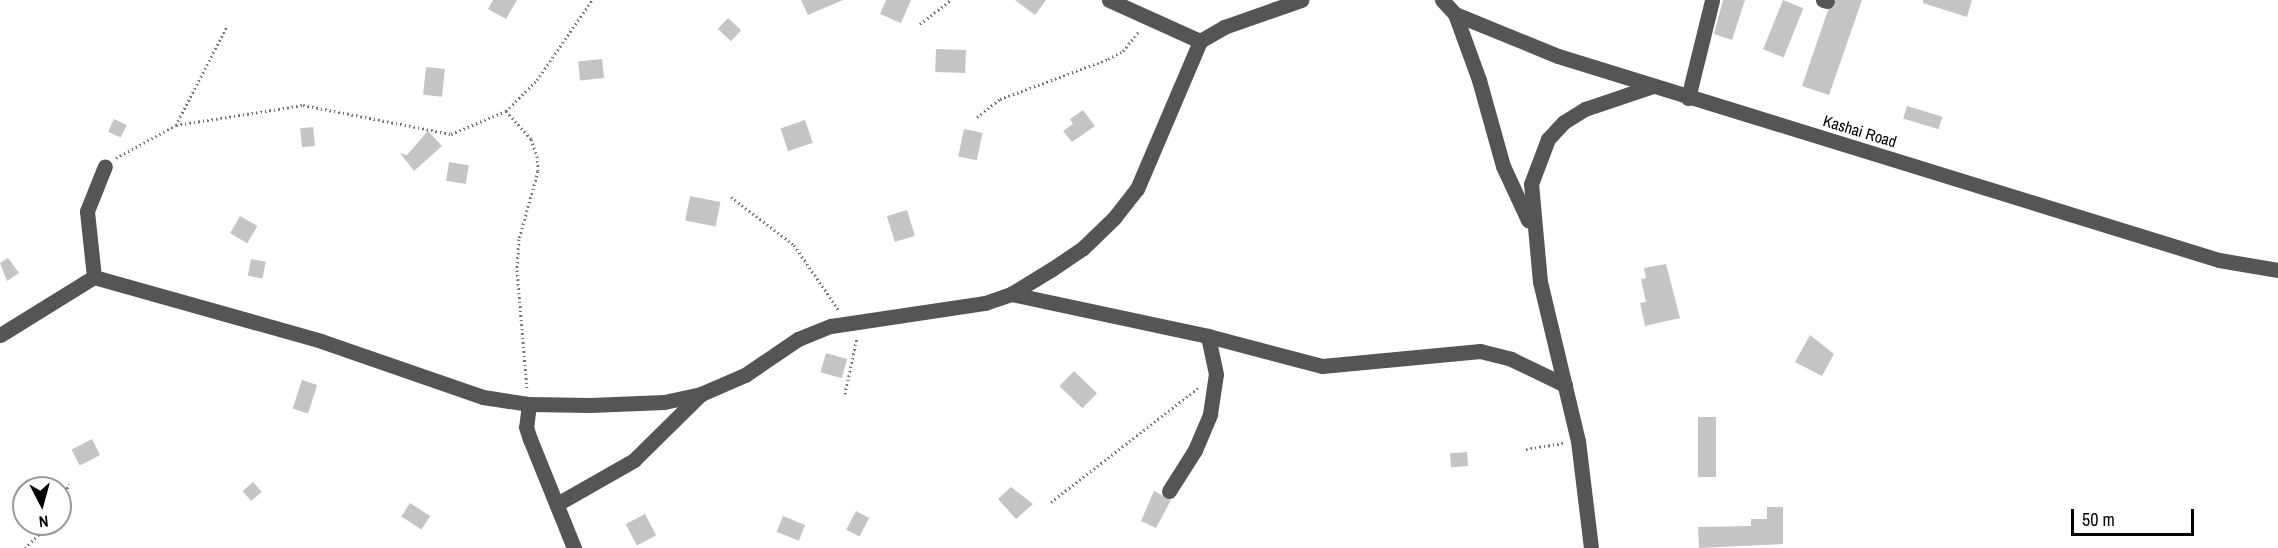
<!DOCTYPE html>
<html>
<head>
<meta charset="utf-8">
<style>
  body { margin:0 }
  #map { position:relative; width:2278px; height:548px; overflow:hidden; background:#fff; font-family:"Archivo Narrow",sans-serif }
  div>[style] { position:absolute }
  .building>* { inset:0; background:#c4c4c4; transform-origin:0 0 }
  .path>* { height:3px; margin-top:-1.5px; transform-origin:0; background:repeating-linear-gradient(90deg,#777 0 1.5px,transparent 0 4.5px) }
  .minor>* { height:15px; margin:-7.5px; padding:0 7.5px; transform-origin:7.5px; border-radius:7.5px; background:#555 }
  span { translate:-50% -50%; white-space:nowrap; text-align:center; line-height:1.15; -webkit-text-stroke:6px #fff; paint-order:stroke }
  .street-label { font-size:16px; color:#000 }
  .north { position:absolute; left:12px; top:476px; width:60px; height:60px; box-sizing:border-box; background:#fff; border:2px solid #999; border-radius:50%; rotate:174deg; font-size:16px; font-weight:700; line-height:24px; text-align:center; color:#000 }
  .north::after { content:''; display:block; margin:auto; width:21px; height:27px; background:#000; clip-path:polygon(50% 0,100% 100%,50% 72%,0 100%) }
  .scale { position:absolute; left:2071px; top:509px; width:123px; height:27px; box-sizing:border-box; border:3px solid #000; border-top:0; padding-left:8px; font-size:18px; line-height:21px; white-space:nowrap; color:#000; -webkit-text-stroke:4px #fff; paint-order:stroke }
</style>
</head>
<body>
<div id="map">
  <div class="building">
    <i style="clip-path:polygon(493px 0,517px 0,506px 19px,488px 9px)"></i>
    <i style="clip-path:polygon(801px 0,843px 0,808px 15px)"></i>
    <i style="clip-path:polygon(886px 0,911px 0,901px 23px,880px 14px)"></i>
    <i style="clip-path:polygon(1015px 0,1046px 0,1035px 15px)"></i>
    <i style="clip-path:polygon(1723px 0,1745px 0,1732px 40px,1714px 34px)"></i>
    <i style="left:1783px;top:0;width:22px;height:53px;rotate:22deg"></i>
    <i style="clip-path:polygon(1836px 0,1862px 0,1829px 95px,1802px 86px,1828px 10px)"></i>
    <i style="clip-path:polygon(1923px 0,1972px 0,1967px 17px,1923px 3px)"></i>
    <i style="left:728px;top:18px;width:18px;height:15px;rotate:43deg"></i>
    <i style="left:936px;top:49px;width:30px;height:23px;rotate:2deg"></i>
    <i style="left:602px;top:59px;width:19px;height:24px;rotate:84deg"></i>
    <i style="left:426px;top:67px;width:19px;height:28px;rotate:6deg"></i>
    <i style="left:1907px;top:106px;width:37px;height:13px;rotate:17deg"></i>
    <i style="clip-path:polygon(1083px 110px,1095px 126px,1072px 142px,1063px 131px,1073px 124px,1070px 119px)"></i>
    <i style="left:114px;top:119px;width:14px;height:14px;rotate:25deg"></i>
    <i style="left:805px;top:120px;width:24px;height:26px;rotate:71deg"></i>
    <i style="left:313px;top:127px;width:19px;height:13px;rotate:84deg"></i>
    <i style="left:964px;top:129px;width:19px;height:28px;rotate:12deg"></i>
    <i style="clip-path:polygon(428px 131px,442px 146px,414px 171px,400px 153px,407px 155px)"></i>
    <i style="left:449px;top:162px;width:20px;height:19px;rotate:9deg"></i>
    <i style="left:690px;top:196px;width:31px;height:25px;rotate:11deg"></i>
    <i style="left:907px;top:210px;width:27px;height:21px;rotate:73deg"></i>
    <i style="left:240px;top:216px;width:20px;height:20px;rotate:30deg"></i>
    <i style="clip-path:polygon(8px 258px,19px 273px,7px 281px,0 263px)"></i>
    <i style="left:251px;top:259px;width:15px;height:17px;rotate:11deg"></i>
    <i style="clip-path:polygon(1666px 264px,1680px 318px,1645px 326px,1640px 303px,1646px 302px,1641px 279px,1646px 278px,1644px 268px)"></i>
    <i style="clip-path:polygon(1810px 335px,1834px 354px,1822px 376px,1795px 362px)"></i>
    <i style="left:826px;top:353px;width:22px;height:20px;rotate:16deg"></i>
    <i style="left:1074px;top:371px;width:32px;height:21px;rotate:44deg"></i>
    <i style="left:302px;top:380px;width:16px;height:30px;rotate:18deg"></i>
    <i style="left:1716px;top:417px;width:60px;height:18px;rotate:90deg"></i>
    <i style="left:92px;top:439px;width:18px;height:23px;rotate:63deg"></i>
    <i style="left:1467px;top:452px;width:14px;height:17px;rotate:86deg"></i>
    <i style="left:253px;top:482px;width:13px;height:14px;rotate:48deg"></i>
    <i style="clip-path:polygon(1011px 487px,1033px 504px,1016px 519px,998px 499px)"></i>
    <i style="clip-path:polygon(1154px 491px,1171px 500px,1156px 528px,1141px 521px)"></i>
    <i style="left:410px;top:503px;width:24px;height:16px;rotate:33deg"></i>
    <i style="clip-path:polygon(1767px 507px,1783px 507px,1783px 544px,1699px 548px,1698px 527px,1751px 526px,1751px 519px,1767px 519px)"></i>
    <i style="left:856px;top:511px;width:15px;height:21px;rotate:28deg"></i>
    <i style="left:645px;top:514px;width:24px;height:22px;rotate:62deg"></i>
    <i style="left:783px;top:516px;width:24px;height:17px;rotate:22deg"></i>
  </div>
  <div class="path">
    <i style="left:920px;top:24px;width:39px;rotate:-38deg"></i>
    <i style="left:506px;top:111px;width:38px;rotate:48deg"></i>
    <i style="left:531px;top:139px;width:18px;rotate:71deg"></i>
    <i style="left:537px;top:156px;width:15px;rotate:86deg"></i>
    <i style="left:538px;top:171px;width:71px;rotate:105.6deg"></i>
    <i style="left:519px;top:239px;width:31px;rotate:94deg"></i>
    <i style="left:517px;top:270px;width:118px;rotate:85.2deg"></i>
    <i style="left:977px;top:117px;width:29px;rotate:-38deg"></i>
    <i style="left:1000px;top:99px;width:115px;rotate:-20.3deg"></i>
    <i style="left:1108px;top:59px;width:17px;rotate:-28deg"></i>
    <i style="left:1123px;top:51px;width:26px;rotate:-51deg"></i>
    <i style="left:176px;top:125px;width:129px;rotate:-8.9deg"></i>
    <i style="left:303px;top:105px;width:151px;rotate:11.1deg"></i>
    <i style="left:451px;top:134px;width:60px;rotate:-22.7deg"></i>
    <i style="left:506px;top:111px;width:44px;rotate:-45deg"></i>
    <i style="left:537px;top:80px;width:97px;rotate:-55.5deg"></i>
    <i style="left:116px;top:158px;width:68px;rotate:-28.8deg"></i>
    <i style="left:176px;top:125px;width:111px;rotate:-62.7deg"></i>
    <i style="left:731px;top:197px;width:79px;rotate:37.3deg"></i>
    <i style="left:794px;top:245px;width:78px;rotate:55.5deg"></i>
    <i style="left:845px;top:394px;width:58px;rotate:-78.1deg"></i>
    <i style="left:1526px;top:449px;width:38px;rotate:-9deg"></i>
    <i style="left:1051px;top:502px;width:187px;rotate:-37.8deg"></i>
    <i style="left:60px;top:505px;width:23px;rotate:-67deg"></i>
    <i style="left:25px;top:548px;width:34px;rotate:-45deg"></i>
  </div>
  <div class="minor">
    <i style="left:1109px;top:0;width:100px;rotate:24.3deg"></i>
    <i style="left:1442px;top:0;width:19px;rotate:47deg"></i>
    <i style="left:1455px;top:14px;width:111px;rotate:22.2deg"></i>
    <i style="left:1558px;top:56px;width:692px;rotate:17.15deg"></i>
    <i style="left:2219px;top:260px;width:60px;rotate:9.6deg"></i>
    <i style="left:1823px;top:0;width:4px;rotate:14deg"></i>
    <i style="left:1455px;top:14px;width:70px;rotate:70deg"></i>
    <i style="left:1479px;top:80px;width:89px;rotate:74.4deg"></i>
    <i style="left:1503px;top:166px;width:60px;rotate:65.2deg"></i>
    <i style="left:1688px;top:98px;width:101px;rotate:-76.2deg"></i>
    <i style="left:94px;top:277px;width:66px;rotate:-96.1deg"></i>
    <i style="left:87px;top:211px;width:48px;rotate:-68.2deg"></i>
    <i style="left:1011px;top:294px;width:201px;rotate:12deg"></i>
    <i style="left:1208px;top:336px;width:118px;rotate:14.7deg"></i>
    <i style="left:1322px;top:366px;width:159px;rotate:-5.4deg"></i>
    <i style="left:1480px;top:351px;width:32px;rotate:14deg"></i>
    <i style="left:1511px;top:359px;width:60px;rotate:25.7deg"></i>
    <i style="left:0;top:335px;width:110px;rotate:-31.7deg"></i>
    <i style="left:94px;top:277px;width:236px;rotate:15.7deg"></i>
    <i style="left:321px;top:341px;width:171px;rotate:19.1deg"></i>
    <i style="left:483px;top:397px;width:47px;rotate:8.7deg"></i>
    <i style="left:529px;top:404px;width:61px;rotate:0.9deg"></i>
    <i style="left:590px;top:405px;width:74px;rotate:-2.3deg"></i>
    <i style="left:664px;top:402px;width:38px;rotate:-12deg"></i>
    <i style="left:701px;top:394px;width:48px;rotate:-23.4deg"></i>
    <i style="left:745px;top:375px;width:64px;rotate:-34.2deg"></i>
    <i style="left:798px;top:339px;width:35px;rotate:-22deg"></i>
    <i style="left:831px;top:326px;width:156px;rotate:-8.5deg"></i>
    <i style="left:985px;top:303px;width:28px;rotate:-19deg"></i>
    <i style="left:1011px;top:294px;width:48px;rotate:-31.4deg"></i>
    <i style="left:1052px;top:269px;width:37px;rotate:-34deg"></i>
    <i style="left:1083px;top:248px;width:43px;rotate:-44.1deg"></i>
    <i style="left:1114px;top:218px;width:37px;rotate:-52deg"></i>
    <i style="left:1137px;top:189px;width:161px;rotate:-66.9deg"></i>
    <i style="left:1200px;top:41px;width:28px;rotate:-30deg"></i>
    <i style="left:1224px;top:27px;width:82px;rotate:-19.3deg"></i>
    <i style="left:529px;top:404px;width:23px;rotate:97deg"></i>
    <i style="left:526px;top:427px;width:13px;rotate:72deg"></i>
    <i style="left:530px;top:439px;width:118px;rotate:68deg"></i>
    <i style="left:1169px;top:491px;width:49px;rotate:-57.6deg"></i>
    <i style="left:1195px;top:450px;width:39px;rotate:-67deg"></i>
    <i style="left:1210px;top:414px;width:40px;rotate:-81.5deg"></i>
    <i style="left:1216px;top:374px;width:39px;rotate:-102deg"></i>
    <i style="left:557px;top:504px;width:89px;rotate:-29.7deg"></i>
    <i style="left:634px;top:460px;width:94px;rotate:-44.6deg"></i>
    <i style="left:1591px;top:548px;width:108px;rotate:-96.9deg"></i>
    <i style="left:1578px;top:441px;width:163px;rotate:-103.4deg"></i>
    <i style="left:1540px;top:282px;width:98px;rotate:-95.2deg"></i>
    <i style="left:1531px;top:184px;width:48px;rotate:-69.3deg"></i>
    <i style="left:1548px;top:139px;width:23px;rotate:-47deg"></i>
    <i style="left:1564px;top:122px;width:25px;rotate:-32deg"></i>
    <i style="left:1585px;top:109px;width:72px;rotate:-18.7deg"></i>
  </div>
  <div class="street-label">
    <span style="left:1860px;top:131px;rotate:17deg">Kashai Road</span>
  </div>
  <div class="north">N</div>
  <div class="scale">50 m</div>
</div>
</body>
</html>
